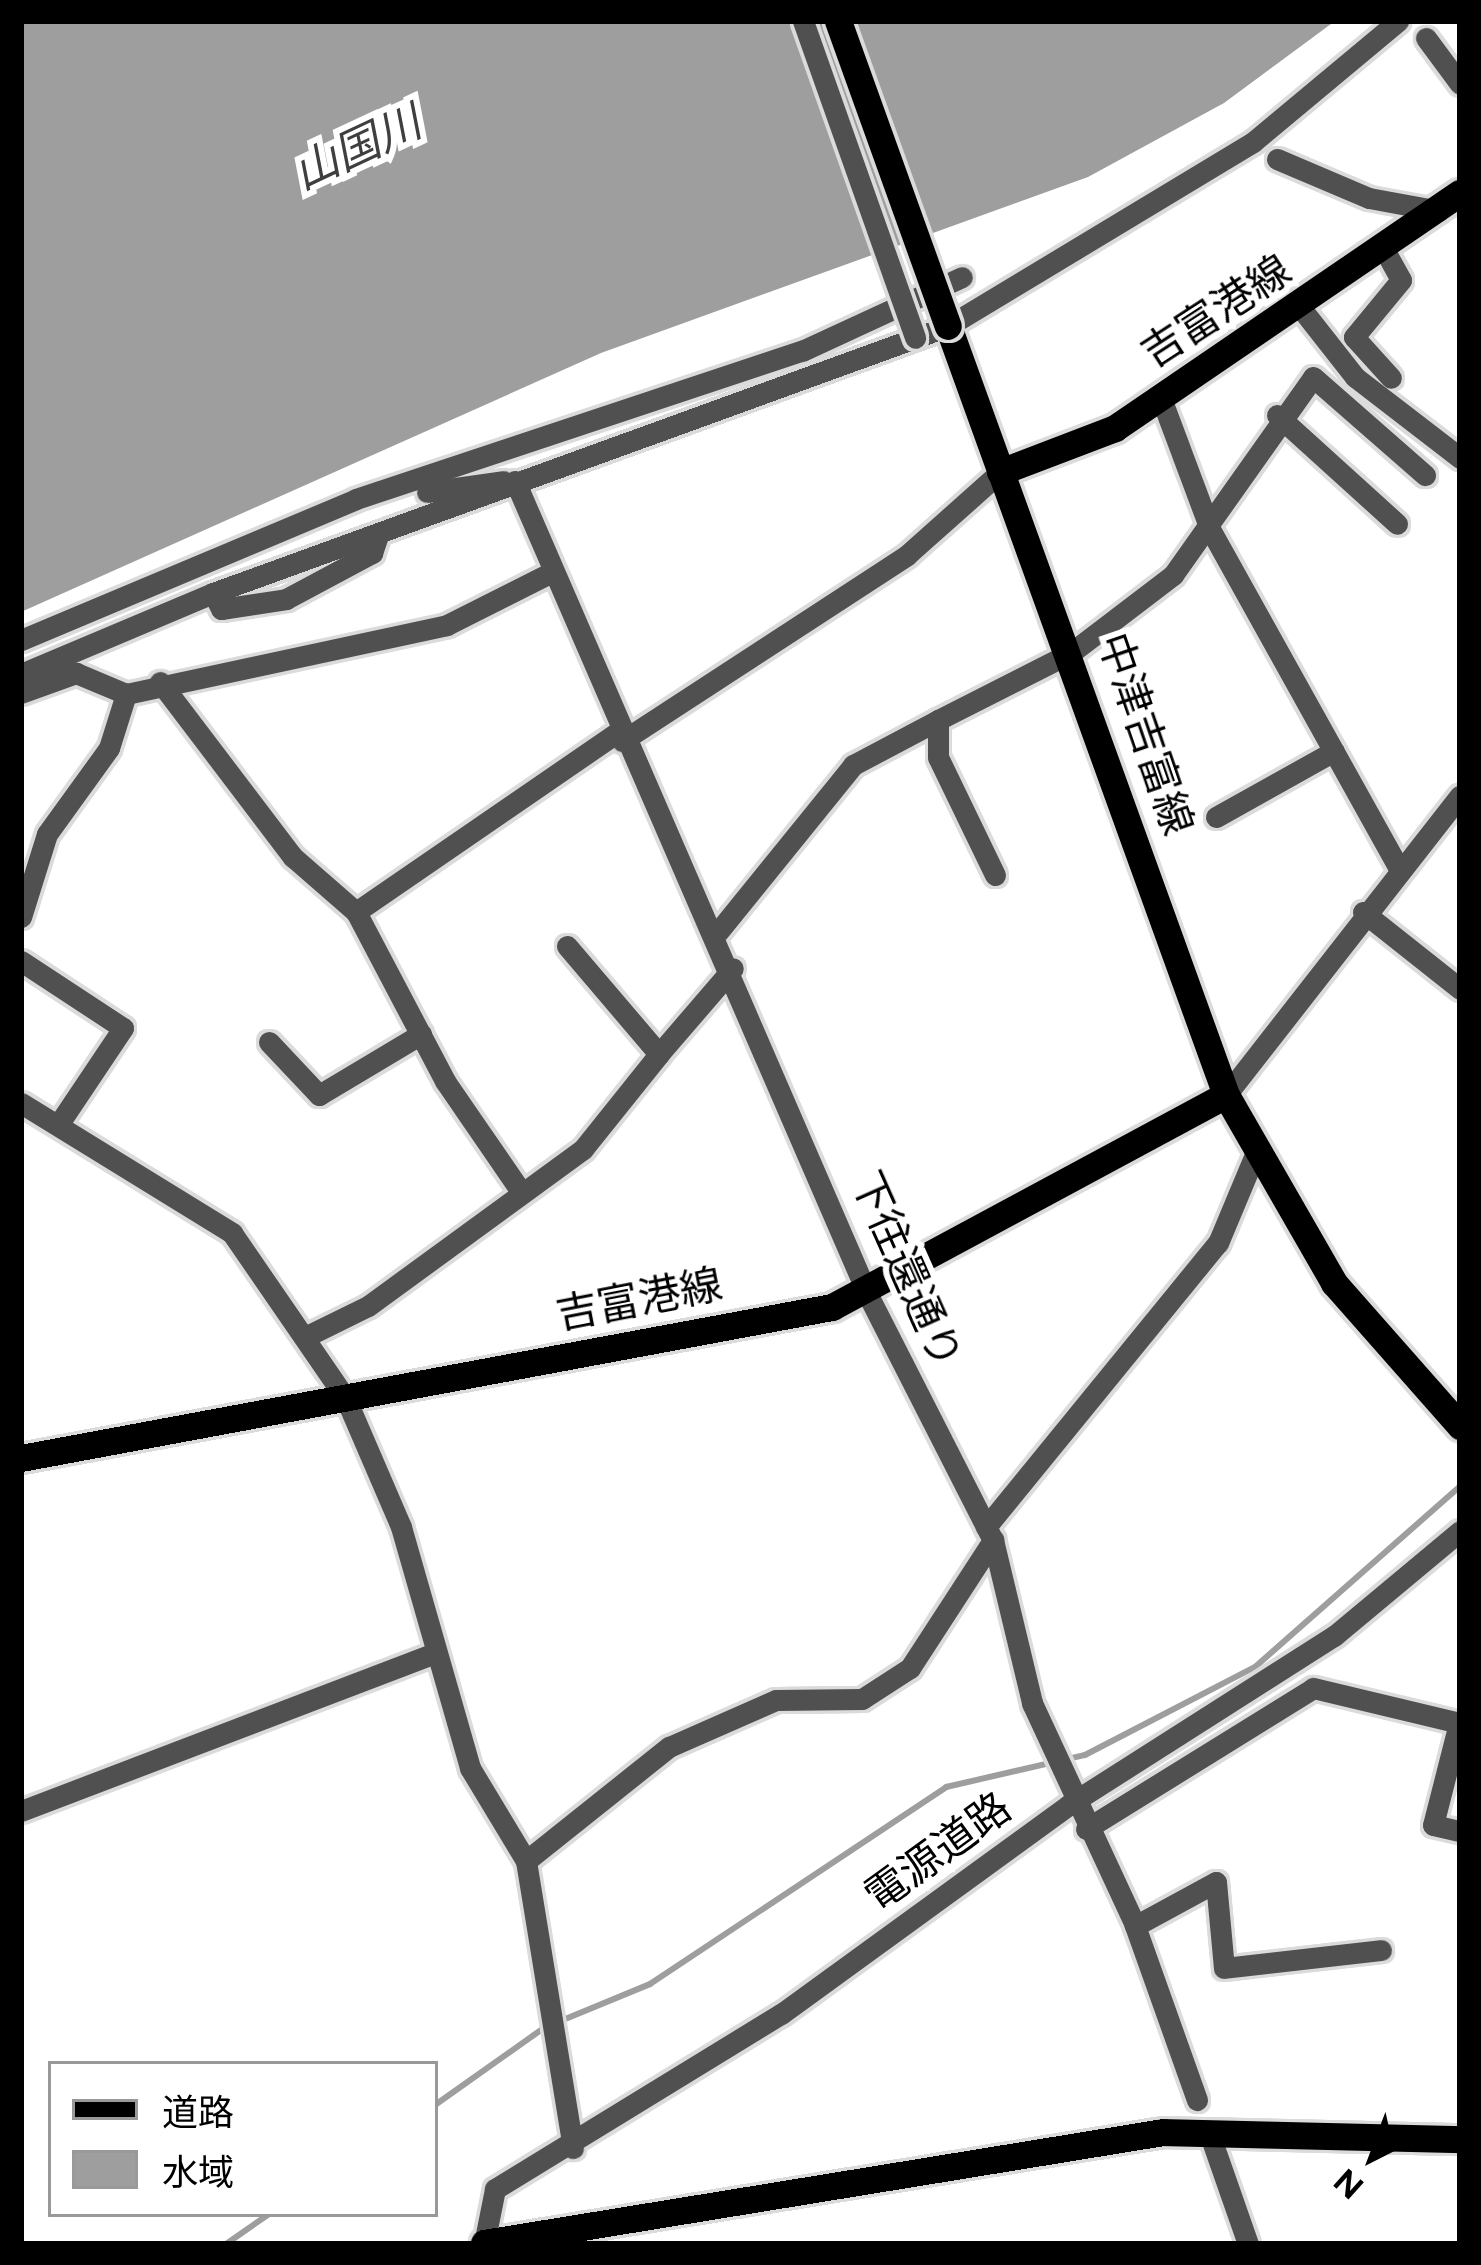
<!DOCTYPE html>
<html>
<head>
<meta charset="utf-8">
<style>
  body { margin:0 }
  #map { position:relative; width:1481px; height:2265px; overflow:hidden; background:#fff; font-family:Figtree,"Noto Sans JP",sans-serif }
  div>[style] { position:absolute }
  .water>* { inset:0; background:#9e9e9e }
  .stream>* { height:6px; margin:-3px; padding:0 3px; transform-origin:3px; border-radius:3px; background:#9e9e9e }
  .roads { filter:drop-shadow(3px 0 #dbdbdb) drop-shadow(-3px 0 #dbdbdb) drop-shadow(0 3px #dbdbdb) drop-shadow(0 -3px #dbdbdb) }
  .minor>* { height:21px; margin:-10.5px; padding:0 10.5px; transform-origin:10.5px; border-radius:10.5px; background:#505050 }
  .major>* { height:27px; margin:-13.5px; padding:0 13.5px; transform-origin:13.5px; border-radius:13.5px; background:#000 }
  .bridges { filter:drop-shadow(3px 0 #dbdbdb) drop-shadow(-3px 0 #dbdbdb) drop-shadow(0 3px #dbdbdb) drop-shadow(0 -3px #dbdbdb) }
  .minor-bridge>* { height:21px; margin:-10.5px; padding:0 10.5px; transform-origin:10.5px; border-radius:10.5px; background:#505050 }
  .major-bridge>* { height:27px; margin:-13.5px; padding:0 13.5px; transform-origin:13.5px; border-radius:13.5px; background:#000 }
  span { translate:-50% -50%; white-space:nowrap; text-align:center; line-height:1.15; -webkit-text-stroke:12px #fff; paint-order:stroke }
  .street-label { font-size:42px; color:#000 }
  .water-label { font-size:45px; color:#3f3f3f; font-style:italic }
  .frame { position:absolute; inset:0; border:24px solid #000; pointer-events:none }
  .legend { position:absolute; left:48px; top:2061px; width:390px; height:156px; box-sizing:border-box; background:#fff; border:3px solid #999; margin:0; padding:15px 21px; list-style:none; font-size:36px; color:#000 }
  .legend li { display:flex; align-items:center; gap:24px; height:60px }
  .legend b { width:60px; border:3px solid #999 }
  .north { position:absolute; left:1313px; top:2097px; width:120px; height:120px; -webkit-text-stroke:9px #fff; paint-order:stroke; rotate:222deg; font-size:33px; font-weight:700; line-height:48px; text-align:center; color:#000 }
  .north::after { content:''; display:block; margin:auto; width:42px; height:54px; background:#000; clip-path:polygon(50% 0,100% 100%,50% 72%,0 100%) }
</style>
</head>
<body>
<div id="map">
  <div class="water">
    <i style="clip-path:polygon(21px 21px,1335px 21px,1224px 103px,1088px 177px,601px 353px,21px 612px)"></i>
  </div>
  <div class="stream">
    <i style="left:558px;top:2022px;width:100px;rotate:-22.4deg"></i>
    <i style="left:650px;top:1984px;width:356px;rotate:-33.6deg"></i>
    <i style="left:946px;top:1787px;width:143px;rotate:-13deg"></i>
    <i style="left:1085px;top:1755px;width:191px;rotate:-27.4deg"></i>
    <i style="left:1255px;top:1667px;width:273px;rotate:-41.4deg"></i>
    <i style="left:435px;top:2105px;width:135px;rotate:-35.3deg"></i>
    <i style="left:226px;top:2244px;width:52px;rotate:-34.9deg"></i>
  </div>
  <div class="roads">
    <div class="minor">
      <i style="left:1426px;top:38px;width:57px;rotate:53.5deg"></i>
      <i style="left:1277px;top:159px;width:100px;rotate:23deg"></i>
      <i style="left:1369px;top:198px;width:71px;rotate:10.5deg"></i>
      <i style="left:1385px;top:251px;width:33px;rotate:61deg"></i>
      <i style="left:1401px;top:280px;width:74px;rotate:129.5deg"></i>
      <i style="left:1354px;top:337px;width:55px;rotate:47.9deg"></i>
      <i style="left:1300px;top:307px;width:89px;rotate:51.8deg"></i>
      <i style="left:1355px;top:377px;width:133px;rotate:37.6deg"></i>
      <i style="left:1161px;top:398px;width:140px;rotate:69.5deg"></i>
      <i style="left:1210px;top:529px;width:387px;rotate:60.9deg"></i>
      <i style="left:1277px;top:415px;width:162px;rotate:42.2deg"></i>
      <i style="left:515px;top:481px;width:887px;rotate:66.56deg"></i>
      <i style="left:868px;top:1295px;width:275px;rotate:63deg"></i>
      <i style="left:993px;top:1540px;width:168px;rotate:76.5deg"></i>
      <i style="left:1032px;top:1703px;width:242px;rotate:65.1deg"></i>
      <i style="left:1134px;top:1923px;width:188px;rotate:70.4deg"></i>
      <i style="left:427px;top:492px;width:77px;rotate:-8.2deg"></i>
      <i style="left:213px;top:593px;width:18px;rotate:63deg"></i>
      <i style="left:221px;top:609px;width:66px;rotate:-8.7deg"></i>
      <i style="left:286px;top:599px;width:98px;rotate:-28.1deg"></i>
      <i style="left:372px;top:553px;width:21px;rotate:-71deg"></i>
      <i style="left:21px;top:640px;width:363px;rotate:-22.8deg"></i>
      <i style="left:356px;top:499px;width:470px;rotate:-18.4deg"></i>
      <i style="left:802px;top:351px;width:176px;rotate:-24.8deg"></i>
      <i style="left:21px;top:674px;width:208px;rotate:-22.9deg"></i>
      <i style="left:213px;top:593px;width:782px;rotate:-19.96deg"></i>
      <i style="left:948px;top:326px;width:356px;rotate:-31.1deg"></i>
      <i style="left:1253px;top:142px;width:189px;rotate:-39.8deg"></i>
      <i style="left:160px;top:682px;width:220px;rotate:52.8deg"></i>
      <i style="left:293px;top:857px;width:84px;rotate:41.1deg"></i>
      <i style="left:356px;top:912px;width:191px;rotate:62.2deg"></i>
      <i style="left:445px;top:1081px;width:132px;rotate:55.5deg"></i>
      <i style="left:21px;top:693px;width:59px;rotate:-20deg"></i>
      <i style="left:76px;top:673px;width:54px;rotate:22.8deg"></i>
      <i style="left:622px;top:741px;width:340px;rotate:-33.1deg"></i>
      <i style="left:907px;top:555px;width:125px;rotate:-41.7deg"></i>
      <i style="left:1216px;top:817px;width:135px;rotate:-29.2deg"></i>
      <i style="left:995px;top:875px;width:131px;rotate:-115.8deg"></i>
      <i style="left:938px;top:757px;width:37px;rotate:-90deg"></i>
      <i style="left:938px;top:720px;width:150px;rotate:-26.9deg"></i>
      <i style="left:1072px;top:652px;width:127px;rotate:-37.3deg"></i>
      <i style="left:1173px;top:575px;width:242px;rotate:-54.7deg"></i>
      <i style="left:1313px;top:377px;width:149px;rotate:41.2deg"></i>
      <i style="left:356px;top:912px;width:318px;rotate:-34.5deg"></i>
      <i style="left:1363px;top:912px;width:124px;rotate:38.4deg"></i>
      <i style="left:21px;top:917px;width:87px;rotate:-72.6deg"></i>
      <i style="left:47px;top:834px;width:106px;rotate:-54.2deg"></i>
      <i style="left:109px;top:748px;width:57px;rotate:-72.5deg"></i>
      <i style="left:126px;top:694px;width:328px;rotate:-12.1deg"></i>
      <i style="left:447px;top:625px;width:113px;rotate:-26.8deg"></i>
      <i style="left:718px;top:932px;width:215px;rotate:-51deg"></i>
      <i style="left:853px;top:765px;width:96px;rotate:-27.9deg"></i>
      <i style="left:567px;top:946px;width:142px;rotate:49.6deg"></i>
      <i style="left:659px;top:1054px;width:113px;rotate:-49.3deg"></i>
      <i style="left:21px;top:961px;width:122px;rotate:33.3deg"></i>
      <i style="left:123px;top:1028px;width:113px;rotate:123.8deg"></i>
      <i style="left:269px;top:1042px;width:73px;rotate:46.7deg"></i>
      <i style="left:319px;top:1095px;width:119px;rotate:-30.9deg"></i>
      <i style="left:1226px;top:1095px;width:380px;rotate:-52deg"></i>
      <i style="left:21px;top:1103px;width:248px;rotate:31.6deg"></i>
      <i style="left:232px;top:1233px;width:201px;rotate:55.5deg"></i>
      <i style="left:346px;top:1399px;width:139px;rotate:66.7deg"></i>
      <i style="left:401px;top:1527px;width:251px;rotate:74deg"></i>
      <i style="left:470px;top:1768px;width:109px;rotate:58.9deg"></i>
      <i style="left:526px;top:1861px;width:291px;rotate:80.7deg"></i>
      <i style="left:309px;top:1335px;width:66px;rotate:-26.2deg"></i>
      <i style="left:368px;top:1306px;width:266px;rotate:-36.1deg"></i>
      <i style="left:583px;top:1149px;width:122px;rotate:-51.3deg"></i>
      <i style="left:986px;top:1527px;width:367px;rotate:-50.8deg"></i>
      <i style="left:1218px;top:1243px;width:99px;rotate:-67.3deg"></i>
      <i style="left:1459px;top:1723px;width:105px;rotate:104.3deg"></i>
      <i style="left:1433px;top:1825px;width:28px;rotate:13deg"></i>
      <i style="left:21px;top:1811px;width:442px;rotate:-20.9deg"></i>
      <i style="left:1086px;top:1829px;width:267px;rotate:-31.8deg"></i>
      <i style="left:1313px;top:1688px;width:151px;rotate:13.4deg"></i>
      <i style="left:526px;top:1861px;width:183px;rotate:-38.6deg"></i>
      <i style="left:669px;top:1747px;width:117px;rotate:-23.7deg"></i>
      <i style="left:776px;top:1700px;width:86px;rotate:-0.7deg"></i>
      <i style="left:862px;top:1699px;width:57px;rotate:-32.9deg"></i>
      <i style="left:910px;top:1668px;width:153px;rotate:-57deg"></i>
      <i style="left:1135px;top:1926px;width:92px;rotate:-28.5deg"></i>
      <i style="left:1216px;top:1882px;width:86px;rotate:84.7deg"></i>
      <i style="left:1224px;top:1968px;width:158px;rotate:-6.5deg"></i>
      <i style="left:1213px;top:2144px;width:106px;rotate:70.7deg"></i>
      <i style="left:484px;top:2244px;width:56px;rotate:-78.7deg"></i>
      <i style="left:495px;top:2189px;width:335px;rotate:-31.5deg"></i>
      <i style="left:781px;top:2014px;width:357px;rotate:-36deg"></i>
      <i style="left:1070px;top:1804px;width:313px;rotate:-32.5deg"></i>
      <i style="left:1334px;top:1636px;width:164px;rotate:-39.8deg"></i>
    </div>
    <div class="major">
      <i style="left:948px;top:326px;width:818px;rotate:70.12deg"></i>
      <i style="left:1226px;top:1095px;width:217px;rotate:60.1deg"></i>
      <i style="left:1334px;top:1283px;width:191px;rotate:48.6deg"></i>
      <i style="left:1000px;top:472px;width:123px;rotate:-20.9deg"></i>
      <i style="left:1115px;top:428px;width:417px;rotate:-34.3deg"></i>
      <i style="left:21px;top:1458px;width:825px;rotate:-10.55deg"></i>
      <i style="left:832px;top:1307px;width:447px;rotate:-28.3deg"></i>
      <i style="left:484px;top:2243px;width:688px;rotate:-9.28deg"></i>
      <i style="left:1163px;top:2132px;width:297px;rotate:1.4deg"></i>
    </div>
  </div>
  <div class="bridges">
    <div class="minor-bridge">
      <i style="left:803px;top:21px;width:336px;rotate:70.5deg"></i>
    </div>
    <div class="major-bridge">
      <i style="left:838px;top:21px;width:324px;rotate:70.2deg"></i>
    </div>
  </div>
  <div class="street-label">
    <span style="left:1216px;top:312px;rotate:-33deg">吉富港線</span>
    <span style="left:1145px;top:734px;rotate:71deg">中津吉富線</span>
    <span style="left:906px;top:1270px;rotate:66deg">下往還通り</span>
    <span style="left:639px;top:1300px;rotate:-11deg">吉富港線</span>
    <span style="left:938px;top:1852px;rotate:-36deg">電源道路</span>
  </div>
  <div class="water-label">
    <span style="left:357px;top:148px;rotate:-25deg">山国川</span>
  </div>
  <div class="frame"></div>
  <ul class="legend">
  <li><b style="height:15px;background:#000"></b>道路</li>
  <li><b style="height:33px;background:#9e9e9e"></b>水域</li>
  </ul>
  <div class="north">N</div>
</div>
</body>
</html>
